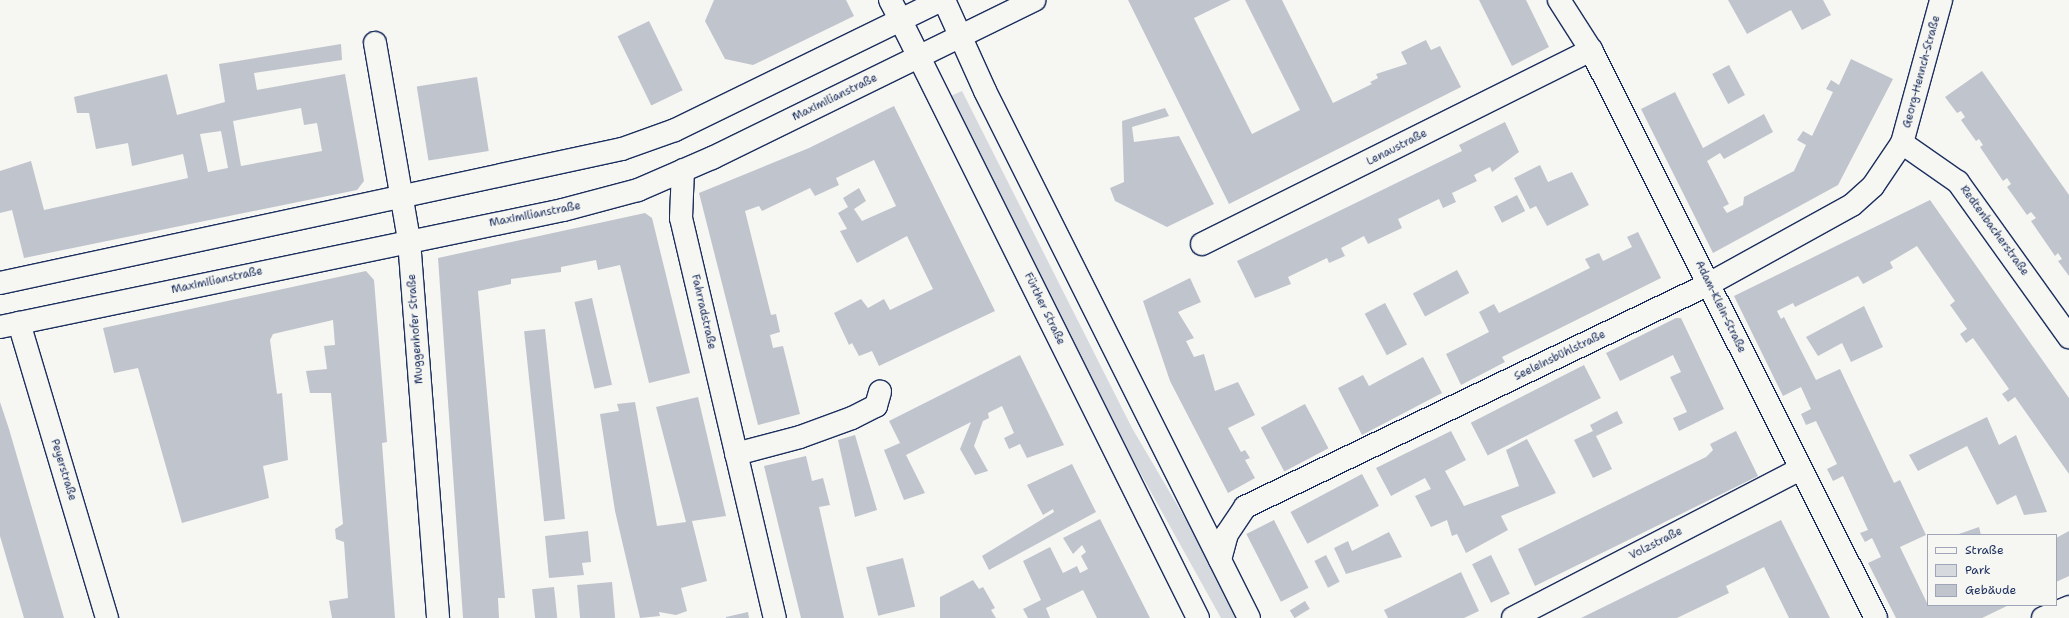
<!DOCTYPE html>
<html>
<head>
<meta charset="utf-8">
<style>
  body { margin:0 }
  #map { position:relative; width:2069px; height:618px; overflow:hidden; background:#f6f6f2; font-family:"Shantell Sans",sans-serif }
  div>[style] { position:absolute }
  .green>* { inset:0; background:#d6d9dd }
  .building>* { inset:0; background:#c0c4cd; transform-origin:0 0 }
  .roads { filter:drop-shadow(1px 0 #1b2f5e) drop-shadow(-1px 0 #1b2f5e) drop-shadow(0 1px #1b2f5e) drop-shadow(0 -1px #1b2f5e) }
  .street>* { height:22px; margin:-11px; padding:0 11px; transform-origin:11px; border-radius:11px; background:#f6f6f2 }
  .secondary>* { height:22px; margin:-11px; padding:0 11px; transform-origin:11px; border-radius:11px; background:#f6f6f2 }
  .primary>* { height:22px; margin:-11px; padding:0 11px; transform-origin:11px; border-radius:11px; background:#f6f6f2 }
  span { translate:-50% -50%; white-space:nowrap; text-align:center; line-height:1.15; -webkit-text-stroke:3px #f6f6f2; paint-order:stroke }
  .street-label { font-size:11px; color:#1b2f5e }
  .legend { position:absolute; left:1927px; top:534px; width:130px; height:72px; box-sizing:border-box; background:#f6f6f2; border:1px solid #9ea6b7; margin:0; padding:5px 7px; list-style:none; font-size:12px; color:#1b2f5e }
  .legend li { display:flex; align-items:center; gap:8px; height:20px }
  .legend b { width:20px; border:1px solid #9ea6b7 }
</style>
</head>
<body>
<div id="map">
  <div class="green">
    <i style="clip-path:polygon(962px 91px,1132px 428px,1209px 559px,1238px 618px,1221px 618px,1122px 440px,951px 96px)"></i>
  </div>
  <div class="building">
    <i style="clip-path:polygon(714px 0,846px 0,854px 16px,753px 65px,725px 59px,705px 21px)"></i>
    <i style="clip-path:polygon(1128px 0,1231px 0,1194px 18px,1252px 134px,1300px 110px,1245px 0,1282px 0,1333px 103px,1372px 84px,1370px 82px,1378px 78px,1376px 74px,1407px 64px,1401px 52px,1426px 40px,1431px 50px,1440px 46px,1461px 87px,1229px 204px)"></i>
    <i style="clip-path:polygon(1479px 0,1526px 0,1549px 47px,1512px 66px)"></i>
    <i style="clip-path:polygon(1728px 0,1823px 0,1831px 15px,1802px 30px,1791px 10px,1747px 34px)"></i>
    <i style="left:649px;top:21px;width:77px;height:35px;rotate:64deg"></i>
    <i style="clip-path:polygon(evenodd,341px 44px,342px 60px,254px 73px,257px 90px,345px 74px,364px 181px,357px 190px,24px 258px,12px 210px,0 213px,0 171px,31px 161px,44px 210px,188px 178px,183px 154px,132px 166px,128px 143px,96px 149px,89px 113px,77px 113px,74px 97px,167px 74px,177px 115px,225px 102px,219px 64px,341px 44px,301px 108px,304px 125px,317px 123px,322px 151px,241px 166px,233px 121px,301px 108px,341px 44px,221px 131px,228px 168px,208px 172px,200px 134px,221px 131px)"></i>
    <i style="clip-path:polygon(1851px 59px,1893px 79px,1838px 185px,1713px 253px,1641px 109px,1675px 92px,1703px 148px,1764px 114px,1773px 132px,1724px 159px,1720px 153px,1707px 161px,1729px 204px,1723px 207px,1727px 213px,1743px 205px,1744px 197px,1794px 171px,1806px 145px,1797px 140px,1803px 131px,1812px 136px,1833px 92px,1826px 89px,1831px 80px,1839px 85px)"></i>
    <i style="left:1729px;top:65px;width:34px;height:19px;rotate:62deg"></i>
    <i style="clip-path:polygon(1982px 71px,2069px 195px,2069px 276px,2058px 261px,2062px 259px,2058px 253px,2055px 256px,2031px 221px,2036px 218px,2031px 212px,2027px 215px,2007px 187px,2011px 184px,2007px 178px,2003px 181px,1980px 147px,1983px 145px,1979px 139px,1976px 141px,1961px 120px,1965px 117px,1961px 111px,1957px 113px,1945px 97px)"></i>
    <i style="left:477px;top:77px;width:75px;height:61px;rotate:81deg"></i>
    <i style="clip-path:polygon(894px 106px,995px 311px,879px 366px,872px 351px,859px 356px,852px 343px,849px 345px,834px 313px,861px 299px,868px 308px,884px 299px,890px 310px,933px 289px,907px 236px,857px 263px,840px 231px,847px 229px,838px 213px,848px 207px,843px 198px,859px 188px,866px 201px,854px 209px,862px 221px,896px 206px,874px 160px,836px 178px,839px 185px,815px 196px,810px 188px,762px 211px,759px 206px,745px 211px,771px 315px,776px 314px,780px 332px,770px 335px,773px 348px,783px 346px,800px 414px,758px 425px,699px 193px,809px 148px)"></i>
    <i style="clip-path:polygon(1165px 108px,1169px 116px,1132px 127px,1134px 142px,1179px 136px,1214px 204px,1167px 227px,1115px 201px,1110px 188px,1124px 182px,1122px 121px)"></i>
    <i style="clip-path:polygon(1505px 122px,1519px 152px,1492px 172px,1490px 167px,1474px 175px,1477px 181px,1452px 193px,1456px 202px,1443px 208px,1439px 199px,1398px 219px,1402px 228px,1368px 244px,1364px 236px,1341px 248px,1345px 256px,1329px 263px,1327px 258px,1288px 277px,1291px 284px,1255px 298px,1237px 261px,1462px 151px,1459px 145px)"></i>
    <i style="clip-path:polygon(1540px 165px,1548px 182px,1572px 172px,1589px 205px,1547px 226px,1536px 206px,1530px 209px,1514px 178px)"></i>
    <i style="left:1517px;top:195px;width:18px;height:26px;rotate:63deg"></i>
    <i style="clip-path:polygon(1930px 200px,2069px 398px,2069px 474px,2015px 397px,2008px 402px,2002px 394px,2009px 389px,1973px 338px,1966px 343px,1960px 334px,1967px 329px,1950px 305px,1955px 301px,1917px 246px,1890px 262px,1893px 268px,1863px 284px,1858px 276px,1795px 307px,1793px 303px,1777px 311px,1781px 319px,1784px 317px,1816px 380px,1840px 369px,1894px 483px,1900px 480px,1926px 535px,1900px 547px,1928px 605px,2009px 605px,1982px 618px,1896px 618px,1868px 563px,1881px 557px,1872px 538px,1865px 542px,1860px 533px,1868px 530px,1843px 476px,1833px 481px,1827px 469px,1837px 464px,1816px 421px,1806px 425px,1801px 414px,1811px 409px,1801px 387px,1783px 396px,1734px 296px)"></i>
    <i style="clip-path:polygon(645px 213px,652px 218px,690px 373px,649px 383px,620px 265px,598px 270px,596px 260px,561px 267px,561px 272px,511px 279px,511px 284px,478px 291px,505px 598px,498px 598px,499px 618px,463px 618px,438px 258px)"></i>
    <i style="clip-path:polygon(1638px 232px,1661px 278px,1502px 357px,1505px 362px,1461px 385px,1446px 354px,1489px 332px,1479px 312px,1494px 304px,1499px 313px,1590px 268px,1585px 259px,1599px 253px,1603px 261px,1632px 247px,1627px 237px)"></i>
    <i style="left:1457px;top:270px;width:26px;height:50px;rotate:62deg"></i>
    <i style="clip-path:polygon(366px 271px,374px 280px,387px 442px,382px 443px,395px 618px,332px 618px,329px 601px,348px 598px,344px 542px,336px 539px,335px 529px,343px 524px,331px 393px,310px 393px,306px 371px,327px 369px,324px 346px,335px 345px,333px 320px,273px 334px,270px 340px,277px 394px,282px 393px,288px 460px,263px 466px,269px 498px,182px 523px,138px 368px,114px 373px,103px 328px)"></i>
    <i style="clip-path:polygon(1190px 278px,1201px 302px,1178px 312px,1194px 338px,1186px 341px,1194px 357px,1204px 354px,1215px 391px,1238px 382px,1255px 415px,1228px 428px,1241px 452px,1245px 450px,1250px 458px,1245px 460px,1255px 478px,1228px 493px,1170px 381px,1143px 301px)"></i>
    <i style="left:592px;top:298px;width:89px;height:18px;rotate:77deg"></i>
    <i style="left:1385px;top:303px;width:47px;height:23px;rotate:62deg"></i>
    <i style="clip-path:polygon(1864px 306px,1883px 347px,1851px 362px,1842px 343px,1818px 356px,1806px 337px)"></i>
    <i style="clip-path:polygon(1676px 318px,1681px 318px,1724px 409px,1679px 431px,1673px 418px,1687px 412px,1670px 377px,1681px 372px,1673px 355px,1620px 381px,1606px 353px)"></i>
    <i style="left:545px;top:329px;width:191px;height:21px;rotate:84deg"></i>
    <i style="clip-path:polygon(1020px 355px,1064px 445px,1027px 458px,1020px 444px,1009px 449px,1004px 438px,1014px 433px,1002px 406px,988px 413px,989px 418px,983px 421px,974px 446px,988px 471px,975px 475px,960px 449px,971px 422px,906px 455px,925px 493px,904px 500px,884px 450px,900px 443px,889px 421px)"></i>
    <i style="clip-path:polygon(1423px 357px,1442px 393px,1362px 435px,1338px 388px,1363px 375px,1369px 386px)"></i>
    <i style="left:1584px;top:365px;width:37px;height:127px;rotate:63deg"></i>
    <i style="clip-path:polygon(698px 397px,726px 516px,692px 521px,707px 581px,681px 588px,687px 611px,676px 615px,659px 612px,660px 616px,640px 618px,615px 511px,600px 414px,619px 411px,617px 404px,635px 402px,657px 526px,686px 522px,656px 407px)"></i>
    <i style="clip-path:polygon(0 402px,9px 429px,64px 618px,24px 618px,0 536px)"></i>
    <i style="left:1305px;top:404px;width:50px;height:50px;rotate:62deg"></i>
    <i style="clip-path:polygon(1617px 411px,1623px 423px,1596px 436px,1612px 469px,1593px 478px,1574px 440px,1593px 431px,1590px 425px)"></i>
    <i style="clip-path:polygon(1987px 417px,1999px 445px,2016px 435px,2047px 512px,2024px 515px,2016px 495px,1997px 505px,1967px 446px,1918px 471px,1909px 455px)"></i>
    <i style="clip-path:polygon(1451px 431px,1466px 460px,1445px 471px,1464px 506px,1519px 486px,1506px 450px,1527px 439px,1556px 493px,1501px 516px,1508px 530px,1466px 553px,1457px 534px,1452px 536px,1447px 520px,1431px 527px,1415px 496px,1431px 489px,1425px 478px,1391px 496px,1376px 468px)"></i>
    <i style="clip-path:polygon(1736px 431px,1758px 476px,1535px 586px,1518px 549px,1706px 457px,1713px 450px,1710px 444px)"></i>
    <i style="clip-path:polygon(855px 435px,877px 510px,855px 517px,838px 440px)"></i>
    <i style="clip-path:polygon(806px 456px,812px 481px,823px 478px,830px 505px,819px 507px,844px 618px,801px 618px,764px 466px)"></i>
    <i style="clip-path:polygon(1072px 464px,1096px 512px,989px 570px,982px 556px,1054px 512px,1053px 509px,1043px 515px,1027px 485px)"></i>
    <i style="left:1362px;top:474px;width:36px;height:81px;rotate:62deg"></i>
    <i style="clip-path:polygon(1100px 519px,1150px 618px,1097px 618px,1083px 590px,1046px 608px,1050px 618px,1028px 618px,1023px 609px,1041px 600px,1023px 561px,1050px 547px,1063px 573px,1077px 566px,1080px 573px,1088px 569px,1081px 556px,1086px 552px,1082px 545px,1073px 554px,1063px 538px)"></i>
    <i style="left:1274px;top:520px;width:76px;height:31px;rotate:63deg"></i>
    <i style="clip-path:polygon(1781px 520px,1830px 618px,1789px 618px,1764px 567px,1726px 586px,1729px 593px,1677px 618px,1581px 618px)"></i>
    <i style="clip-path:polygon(1979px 527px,1981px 535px,1956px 535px)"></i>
    <i style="clip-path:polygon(588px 531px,591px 562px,582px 563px,584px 575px,549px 578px,545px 536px)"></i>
    <i style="clip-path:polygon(2069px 531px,2069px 576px,2056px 582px,2056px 538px)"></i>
    <i style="clip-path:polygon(1389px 532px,1402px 557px,1346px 574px,1334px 548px,1348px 541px,1352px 551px)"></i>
    <i style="left:1326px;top:555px;width:30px;height:13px;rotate:63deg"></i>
    <i style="left:1491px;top:555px;width:43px;height:21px;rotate:64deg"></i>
    <i style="left:903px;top:558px;width:50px;height:38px;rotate:76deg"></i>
    <i style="clip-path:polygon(1461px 572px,1479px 611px,1464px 618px,1388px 618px,1384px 610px)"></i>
    <i style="clip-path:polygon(973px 580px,979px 589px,983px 587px,995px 608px,991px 610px,996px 618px,940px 618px,940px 597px)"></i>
    <i style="left:612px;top:582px;width:36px;height:35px;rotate:85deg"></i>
    <i style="left:554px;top:587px;width:31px;height:22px;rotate:84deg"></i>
    <i style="left:1305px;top:601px;width:9px;height:18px;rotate:58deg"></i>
    <i style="clip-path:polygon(748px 612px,749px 618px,726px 618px,726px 617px)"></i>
  </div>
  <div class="roads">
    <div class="street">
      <i style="left:1559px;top:0;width:59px;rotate:57.4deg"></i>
      <i style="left:1591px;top:50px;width:635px;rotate:63.35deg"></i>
      <i style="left:375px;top:43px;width:200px;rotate:80.2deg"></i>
      <i style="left:409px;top:240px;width:379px;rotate:85.6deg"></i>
      <i style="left:1902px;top:143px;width:68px;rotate:34.9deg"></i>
      <i style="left:1958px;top:182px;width:191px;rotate:54.4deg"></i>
      <i style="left:683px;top:170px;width:48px;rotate:92.4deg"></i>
      <i style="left:681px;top:218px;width:411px;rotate:76.8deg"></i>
      <i style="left:1202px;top:244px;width:435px;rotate:-26.5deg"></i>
      <i style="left:19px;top:323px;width:308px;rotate:73.4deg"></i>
      <i style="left:736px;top:454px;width:66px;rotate:-14.9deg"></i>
      <i style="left:800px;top:437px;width:55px;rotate:-20.1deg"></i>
      <i style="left:852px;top:418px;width:27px;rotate:-27deg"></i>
      <i style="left:876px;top:406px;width:15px;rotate:-74deg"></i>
      <i style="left:1220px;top:560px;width:27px;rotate:-75deg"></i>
      <i style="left:1227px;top:534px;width:32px;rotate:-56deg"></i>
      <i style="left:1245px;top:507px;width:515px;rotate:-25.67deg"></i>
      <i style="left:1709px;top:284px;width:163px;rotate:-28.9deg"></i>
      <i style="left:1852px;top:205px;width:28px;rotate:-42deg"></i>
      <i style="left:1873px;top:186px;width:52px;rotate:-56deg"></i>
      <i style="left:1902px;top:143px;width:148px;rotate:-74.7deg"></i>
      <i style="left:1513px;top:618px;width:323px;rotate:-27.4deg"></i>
      <i style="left:2043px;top:618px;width:28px;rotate:-23deg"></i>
    </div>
    <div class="secondary">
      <i style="left:890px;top:0;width:21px;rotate:62deg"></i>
    </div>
    <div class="primary">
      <i style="left:944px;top:0;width:100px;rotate:65.7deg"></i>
      <i style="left:985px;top:91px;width:589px;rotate:63.39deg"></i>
      <i style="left:900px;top:19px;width:669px;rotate:63.55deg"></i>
      <i style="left:0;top:283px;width:636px;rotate:-12.16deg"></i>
      <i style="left:622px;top:149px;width:56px;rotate:-19.7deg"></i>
      <i style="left:675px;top:130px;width:296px;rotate:-26deg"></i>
      <i style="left:0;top:327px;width:575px;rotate:-11.74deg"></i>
      <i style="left:563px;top:210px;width:78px;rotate:-14.9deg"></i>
      <i style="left:638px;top:190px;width:81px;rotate:-23.4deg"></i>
      <i style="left:712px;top:158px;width:359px;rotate:-26.1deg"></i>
    </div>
  </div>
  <div class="street-label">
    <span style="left:1922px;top:72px;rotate:-75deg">Georg-Hennch-Straße</span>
    <span style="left:835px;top:98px;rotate:-26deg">Maximilianstraße</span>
    <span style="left:1397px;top:148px;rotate:-27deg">Lenaustraße</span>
    <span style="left:535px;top:215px;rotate:-11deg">Maximilianstraße</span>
    <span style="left:1994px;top:231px;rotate:54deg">Redtenbacherstraße</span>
    <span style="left:217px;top:281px;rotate:-12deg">Maximilianstraße</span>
    <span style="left:1720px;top:307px;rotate:64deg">Adam-Klein-Straße</span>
    <span style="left:1044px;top:309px;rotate:64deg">Fürther Straße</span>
    <span style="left:703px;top:312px;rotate:77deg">Fahrradstraße</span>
    <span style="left:416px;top:329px;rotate:-94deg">Muggenhofer Straße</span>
    <span style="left:1560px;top:356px;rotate:-26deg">Seeleinsbühlstraße</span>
    <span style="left:63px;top:470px;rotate:73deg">Peyerstraße</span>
    <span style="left:1656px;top:544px;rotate:-27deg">Volzstraße</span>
  </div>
  <ul class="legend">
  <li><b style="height:5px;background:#f6f6f2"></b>Straße</li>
  <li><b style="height:11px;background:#d6d9dd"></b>Park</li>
  <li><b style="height:11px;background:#c0c4cd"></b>Gebäude</li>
  </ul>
</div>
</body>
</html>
